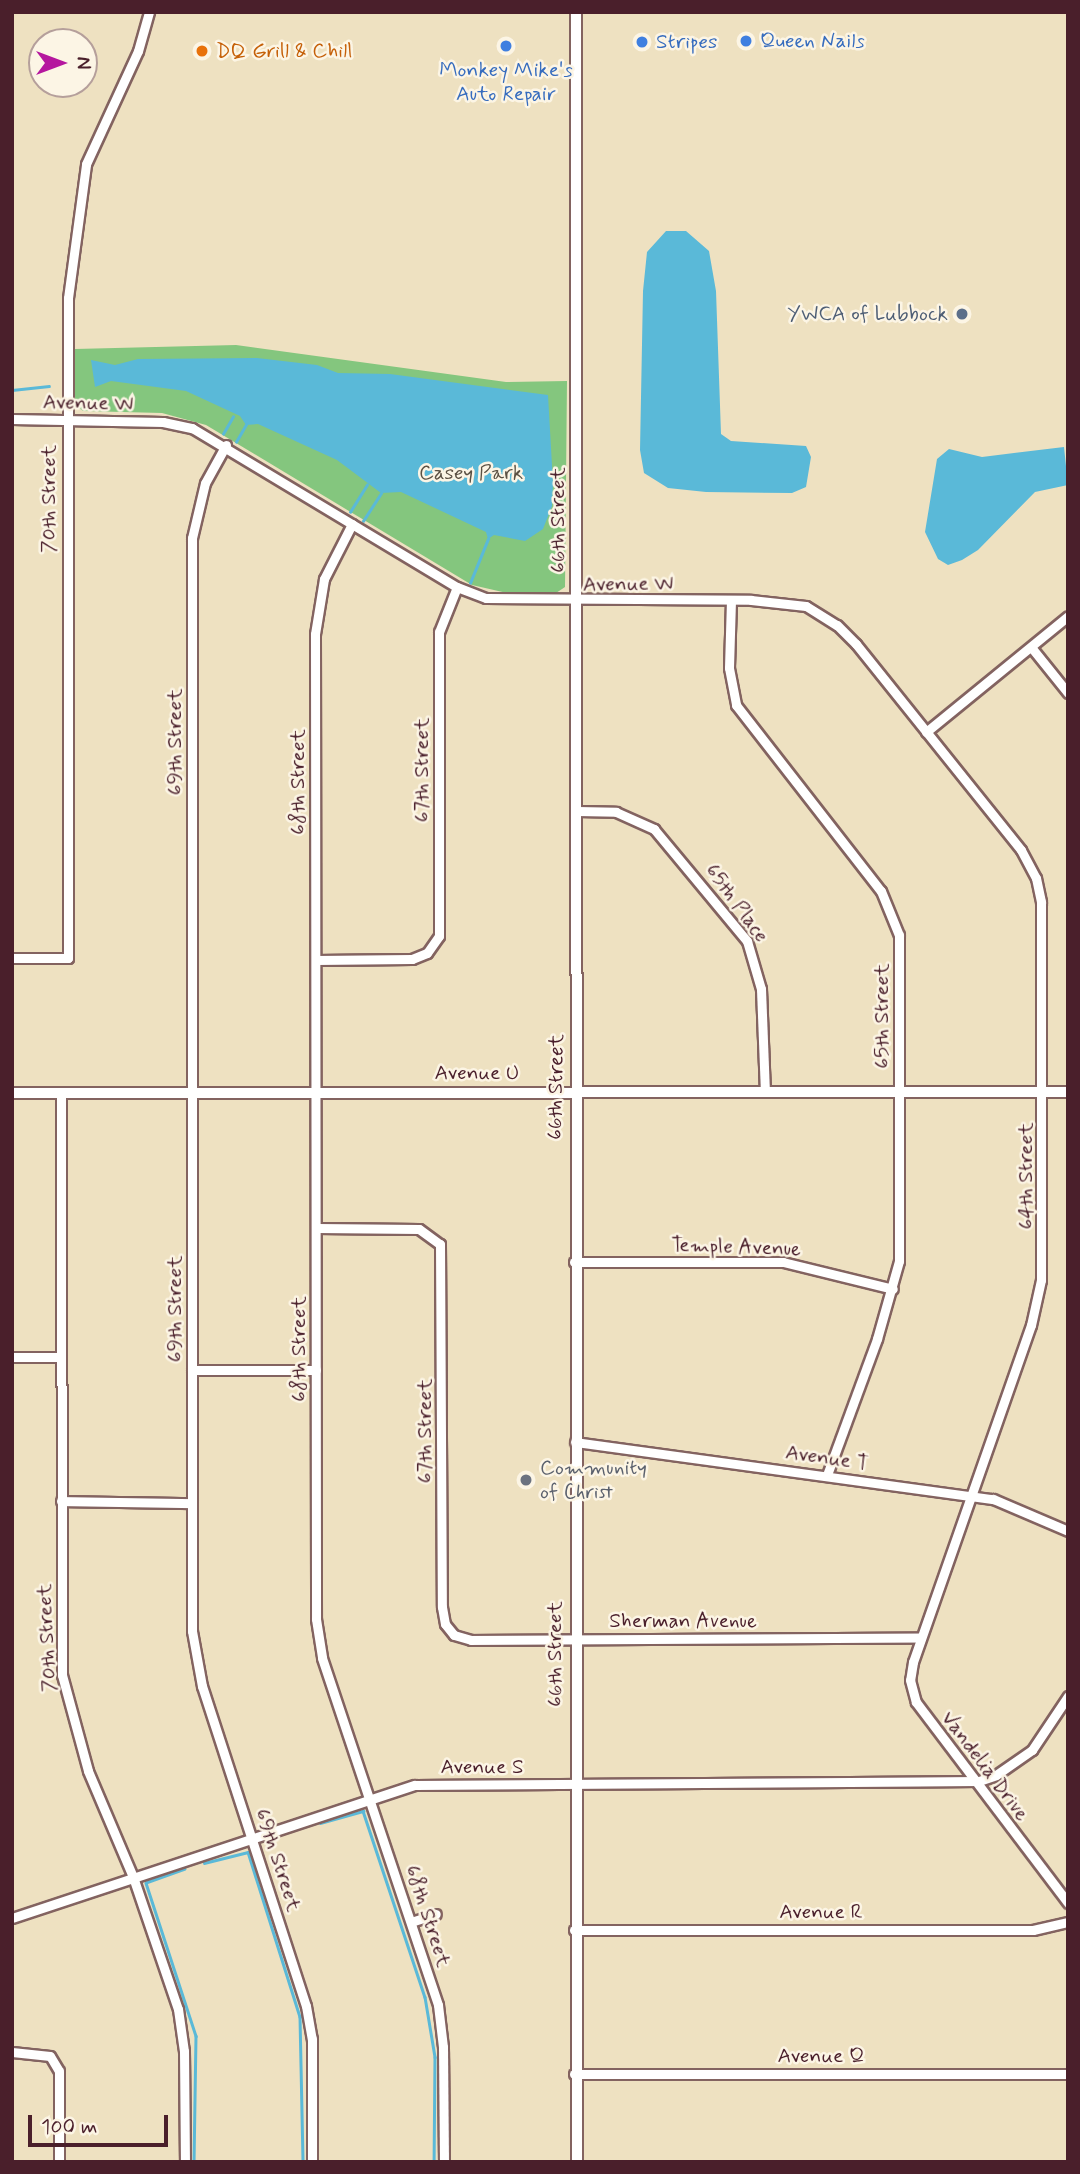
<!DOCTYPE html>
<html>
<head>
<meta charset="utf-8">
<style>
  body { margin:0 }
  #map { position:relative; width:1080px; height:2174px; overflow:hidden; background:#eee1c1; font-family:Mynerve,sans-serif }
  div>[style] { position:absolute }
  .green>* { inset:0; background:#84c67e }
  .water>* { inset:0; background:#5ab9d8 }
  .stream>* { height:2.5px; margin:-1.25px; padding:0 1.25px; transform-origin:1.25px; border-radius:1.25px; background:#5ab9d8 }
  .roads { filter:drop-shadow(2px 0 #836360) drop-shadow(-2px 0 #836360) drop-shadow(0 2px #836360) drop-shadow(0 -2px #836360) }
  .minor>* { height:9px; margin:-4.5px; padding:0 4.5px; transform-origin:4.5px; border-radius:4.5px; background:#fff }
  .tertiary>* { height:10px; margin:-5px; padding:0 5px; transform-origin:5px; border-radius:5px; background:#fff }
  .dots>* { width:19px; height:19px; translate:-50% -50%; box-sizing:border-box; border:4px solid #fcf5e5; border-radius:50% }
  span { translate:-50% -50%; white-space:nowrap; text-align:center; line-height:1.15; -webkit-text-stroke:5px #fcf5e5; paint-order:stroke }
  .shop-label { font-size:21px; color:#366cbe }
  .left { translate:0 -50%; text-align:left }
  .food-label { font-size:21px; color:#c56008 }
  .service-label { font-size:21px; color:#4e5e75 }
  .right { translate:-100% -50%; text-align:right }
  .street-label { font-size:21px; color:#4a1f2b }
  .park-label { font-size:21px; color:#5b5144 }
  .worship-label { font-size:21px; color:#5b616d }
  .frame { position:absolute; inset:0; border:14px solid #4a1f2b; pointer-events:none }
  .north { position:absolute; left:28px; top:28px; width:70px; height:70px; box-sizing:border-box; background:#fcf5e5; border:2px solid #b59f9b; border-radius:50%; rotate:90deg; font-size:19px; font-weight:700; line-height:28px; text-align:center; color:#4a1f2b }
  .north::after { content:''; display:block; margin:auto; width:24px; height:32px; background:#b5179e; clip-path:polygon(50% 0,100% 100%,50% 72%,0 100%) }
  .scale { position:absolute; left:28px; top:2115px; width:140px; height:32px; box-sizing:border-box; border:4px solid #4a1f2b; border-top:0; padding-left:9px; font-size:21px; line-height:24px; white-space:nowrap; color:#4a1f2b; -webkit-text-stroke:5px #fcf5e5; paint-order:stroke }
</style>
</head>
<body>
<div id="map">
  <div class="green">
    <i style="clip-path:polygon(236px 345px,506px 382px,567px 381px,565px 587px,556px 593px,507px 593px,472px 585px,206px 425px,162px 413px,83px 411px,75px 405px,75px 349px)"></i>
  </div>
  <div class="water">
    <i style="clip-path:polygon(666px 231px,686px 231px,709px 251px,716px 291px,721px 434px,731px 441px,806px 446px,811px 457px,806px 487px,792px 493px,706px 492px,668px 488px,644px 473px,640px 450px,643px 291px,647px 252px)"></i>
    <i style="clip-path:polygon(257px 358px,317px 365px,338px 373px,390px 374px,548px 395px,553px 483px,552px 506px,543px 529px,525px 541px,494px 535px,488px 539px,486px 532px,401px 492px,381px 493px,337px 460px,258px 424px,246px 425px,240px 416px,186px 391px,111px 381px,95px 387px,91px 360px,115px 365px,138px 359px)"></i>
    <i style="clip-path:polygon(1064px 447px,1068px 485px,1035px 492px,978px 550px,962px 560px,948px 565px,938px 559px,925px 532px,937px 459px,949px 449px,982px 457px)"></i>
  </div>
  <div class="stream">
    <i style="left:12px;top:390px;width:37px;rotate:-6deg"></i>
    <i style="left:223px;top:434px;width:20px;rotate:-60deg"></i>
    <i style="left:236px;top:442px;width:20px;rotate:-60deg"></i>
    <i style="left:350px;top:512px;width:32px;rotate:-58deg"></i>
    <i style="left:363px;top:521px;width:33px;rotate:-57deg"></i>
    <i style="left:470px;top:583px;width:48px;rotate:-67.8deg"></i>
    <i style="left:320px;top:1823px;width:45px;rotate:-15.6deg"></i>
    <i style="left:363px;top:1811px;width:196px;rotate:71.6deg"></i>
    <i style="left:425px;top:1997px;width:61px;rotate:80.5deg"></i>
    <i style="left:435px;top:2057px;width:105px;rotate:90.5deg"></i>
    <i style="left:204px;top:1863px;width:45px;rotate:-14deg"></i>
    <i style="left:248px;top:1852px;width:173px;rotate:72.5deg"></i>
    <i style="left:300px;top:2017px;width:145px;rotate:88.8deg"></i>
    <i style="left:185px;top:1869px;width:41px;rotate:160.3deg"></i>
    <i style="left:146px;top:1883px;width:161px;rotate:71.9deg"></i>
    <i style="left:196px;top:2036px;width:126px;rotate:90.9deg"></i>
  </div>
  <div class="roads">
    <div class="minor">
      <i style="left:12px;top:419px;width:151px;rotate:1.1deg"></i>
      <i style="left:163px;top:422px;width:30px;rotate:12deg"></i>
      <i style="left:192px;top:428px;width:309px;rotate:31deg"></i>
      <i style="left:457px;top:587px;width:31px;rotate:21deg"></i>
      <i style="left:486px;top:598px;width:265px;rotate:0.4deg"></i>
      <i style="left:751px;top:600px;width:55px;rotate:6.2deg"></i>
      <i style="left:806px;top:606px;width:36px;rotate:32deg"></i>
      <i style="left:837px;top:625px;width:27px;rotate:45deg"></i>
      <i style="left:856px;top:644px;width:264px;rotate:51.3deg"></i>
      <i style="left:1021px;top:850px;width:32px;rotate:62deg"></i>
      <i style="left:1036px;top:878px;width:25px;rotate:78deg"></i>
      <i style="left:1041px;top:902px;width:378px;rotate:90deg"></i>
      <i style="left:1041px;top:1280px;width:46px;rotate:102.5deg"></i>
      <i style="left:1031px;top:1325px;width:357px;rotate:109.3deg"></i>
      <i style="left:913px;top:1662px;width:18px;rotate:99deg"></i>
      <i style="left:910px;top:1680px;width:23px;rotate:75deg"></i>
      <i style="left:916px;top:1702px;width:252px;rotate:52.9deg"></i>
      <i style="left:226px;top:445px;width:43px;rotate:118.9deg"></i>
      <i style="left:205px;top:483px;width:57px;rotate:103.3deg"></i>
      <i style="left:192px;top:538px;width:1093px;rotate:90deg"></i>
      <i style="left:192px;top:1631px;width:56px;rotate:79.7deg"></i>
      <i style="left:202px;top:1686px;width:336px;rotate:72deg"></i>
      <i style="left:306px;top:2006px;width:34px;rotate:80deg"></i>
      <i style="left:312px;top:2039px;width:123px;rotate:90deg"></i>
      <i style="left:352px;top:524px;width:62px;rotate:117deg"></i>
      <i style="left:324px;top:579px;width:56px;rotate:99.3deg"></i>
      <i style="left:315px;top:634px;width:985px;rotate:89.94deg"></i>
      <i style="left:316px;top:1619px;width:39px;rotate:81deg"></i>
      <i style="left:322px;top:1658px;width:366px;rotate:71.5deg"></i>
      <i style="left:438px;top:2005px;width:42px;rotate:83.2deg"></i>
      <i style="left:443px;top:2047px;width:115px;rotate:89.5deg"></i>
      <i style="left:731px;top:600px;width:68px;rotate:91.7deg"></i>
      <i style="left:729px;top:668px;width:38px;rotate:79deg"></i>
      <i style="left:736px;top:705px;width:236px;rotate:52.1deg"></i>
      <i style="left:881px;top:891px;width:48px;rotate:67.8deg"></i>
      <i style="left:899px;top:935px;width:326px;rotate:90deg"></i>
      <i style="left:899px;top:1261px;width:81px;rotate:105.8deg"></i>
      <i style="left:877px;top:1339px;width:145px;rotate:110.2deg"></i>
      <i style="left:1031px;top:647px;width:59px;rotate:51.2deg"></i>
      <i style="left:926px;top:732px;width:183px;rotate:-39.2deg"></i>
      <i style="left:577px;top:811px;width:39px;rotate:1deg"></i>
      <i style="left:616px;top:812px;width:42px;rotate:24.1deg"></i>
      <i style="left:654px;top:829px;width:146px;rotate:50.3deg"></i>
      <i style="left:747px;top:941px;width:50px;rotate:73.7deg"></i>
      <i style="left:761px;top:989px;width:103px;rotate:87.8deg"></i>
      <i style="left:12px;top:958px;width:56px"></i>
      <i style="left:68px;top:958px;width:660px;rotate:-90deg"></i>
      <i style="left:68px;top:298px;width:135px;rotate:-82.3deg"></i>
      <i style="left:86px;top:164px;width:124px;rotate:-65.3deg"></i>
      <i style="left:138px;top:51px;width:41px;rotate:-74.2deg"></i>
      <i style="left:316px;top:960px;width:96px;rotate:-0.6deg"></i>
      <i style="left:412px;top:959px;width:16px;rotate:-22deg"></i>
      <i style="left:427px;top:953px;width:21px;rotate:-55deg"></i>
      <i style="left:439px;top:936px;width:304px;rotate:-90deg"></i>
      <i style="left:439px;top:632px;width:48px;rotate:-68.2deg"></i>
      <i style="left:61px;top:1093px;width:582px;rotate:89.9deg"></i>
      <i style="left:62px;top:1675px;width:99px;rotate:74.8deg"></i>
      <i style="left:88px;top:1771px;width:115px;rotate:67deg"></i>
      <i style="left:133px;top:1877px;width:139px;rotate:71.2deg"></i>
      <i style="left:178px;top:2009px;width:42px;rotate:81.9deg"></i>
      <i style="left:184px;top:2051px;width:111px;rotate:89.5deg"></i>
      <i style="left:317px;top:1228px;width:102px;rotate:0.6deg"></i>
      <i style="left:419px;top:1229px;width:26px;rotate:36deg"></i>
      <i style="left:440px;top:1244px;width:363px;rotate:89.7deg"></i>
      <i style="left:442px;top:1607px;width:17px;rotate:80deg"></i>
      <i style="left:445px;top:1624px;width:14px;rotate:51deg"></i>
      <i style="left:454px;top:1635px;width:18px;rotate:16deg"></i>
      <i style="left:471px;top:1640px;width:450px;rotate:-0.3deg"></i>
      <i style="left:574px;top:1262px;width:209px"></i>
      <i style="left:783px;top:1262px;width:113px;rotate:13.8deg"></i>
      <i style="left:12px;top:1357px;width:49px"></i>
      <i style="left:192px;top:1370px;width:124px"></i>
      <i style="left:575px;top:1442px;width:422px;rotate:7.8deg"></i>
      <i style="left:993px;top:1499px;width:82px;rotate:23.1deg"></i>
      <i style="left:61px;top:1501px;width:131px;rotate:0.9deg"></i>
      <i style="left:12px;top:1918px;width:424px;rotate:-18.3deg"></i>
      <i style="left:415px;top:1785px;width:564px;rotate:-0.41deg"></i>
      <i style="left:979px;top:1781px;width:18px;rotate:-19deg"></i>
      <i style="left:996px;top:1775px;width:44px;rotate:-34.8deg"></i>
      <i style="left:1032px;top:1750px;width:65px;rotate:-56.3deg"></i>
      <i style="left:411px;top:1922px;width:26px;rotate:-18deg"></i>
      <i style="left:574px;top:1930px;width:459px"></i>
      <i style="left:1033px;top:1930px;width:36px;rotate:-13deg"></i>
      <i style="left:12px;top:2052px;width:38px;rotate:6deg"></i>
      <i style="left:50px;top:2056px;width:17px;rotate:59deg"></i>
      <i style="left:59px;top:2071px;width:91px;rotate:90deg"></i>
      <i style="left:574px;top:2074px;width:494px"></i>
    </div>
    <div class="tertiary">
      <i style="left:576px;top:12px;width:2150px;rotate:89.97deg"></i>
      <i style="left:12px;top:1093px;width:1056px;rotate:-0.05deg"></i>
    </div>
  </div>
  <div class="dots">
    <i style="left:746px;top:41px;background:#3f7fe0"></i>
    <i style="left:642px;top:42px;background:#3f7fe0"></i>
    <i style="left:506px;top:46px;background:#3f7fe0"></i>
    <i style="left:202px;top:51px;background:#e8710a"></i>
    <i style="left:962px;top:314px;background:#5c6f8a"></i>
    <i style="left:526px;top:1480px;background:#6b7280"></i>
  </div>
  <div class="shop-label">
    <span class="left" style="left:760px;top:41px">Queen Nails</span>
    <span class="left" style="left:656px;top:42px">Stripes</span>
    <span style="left:506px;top:82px">Monkey Mike's<br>Auto Repair</span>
  </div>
  <div class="food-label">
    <span class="left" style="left:216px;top:51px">DQ Grill &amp; Chill</span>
  </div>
  <div class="service-label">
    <span class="right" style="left:948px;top:314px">YWCA of Lubbock</span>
  </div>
  <div class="street-label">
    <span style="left:88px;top:403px;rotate:1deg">Avenue W</span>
    <span style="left:49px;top:499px;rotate:-90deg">70th Street</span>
    <span style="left:558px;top:520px;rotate:-90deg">66th Street</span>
    <span style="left:628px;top:584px;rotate:-1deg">Avenue W</span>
    <span style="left:175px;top:742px;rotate:-90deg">69th Street</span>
    <span style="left:422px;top:770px;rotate:-90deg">67th Street</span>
    <span style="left:298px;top:782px;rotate:-90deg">68th Street</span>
    <span style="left:737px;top:903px;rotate:54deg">65th Place</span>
    <span style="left:882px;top:1016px;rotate:-90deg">65th Street</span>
    <span style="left:477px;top:1073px">Avenue U</span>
    <span style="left:556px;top:1087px;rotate:-89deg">66th Street</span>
    <span style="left:1026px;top:1176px;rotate:-90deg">64th Street</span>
    <span style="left:736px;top:1247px;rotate:2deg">Temple Avenue</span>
    <span style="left:175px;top:1309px;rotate:-90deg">69th Street</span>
    <span style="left:299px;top:1349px;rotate:-90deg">68th Street</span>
    <span style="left:425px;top:1431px;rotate:-90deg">67th Street</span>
    <span style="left:827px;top:1458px;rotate:8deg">Avenue T</span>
    <span style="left:683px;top:1621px">Sherman Avenue</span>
    <span style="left:47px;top:1638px;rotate:-93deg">70th Street</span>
    <span style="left:555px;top:1654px;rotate:-90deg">66th Street</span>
    <span style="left:985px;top:1766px;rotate:53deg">Vandelia Drive</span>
    <span style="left:482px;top:1767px">Avenue S</span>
    <span style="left:278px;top:1860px;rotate:72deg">69th Street</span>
    <span style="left:821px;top:1912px">Avenue R</span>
    <span style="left:428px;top:1916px;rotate:72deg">68th Street</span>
    <span style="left:821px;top:2056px">Avenue Q</span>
  </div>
  <div class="park-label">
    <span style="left:471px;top:473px">Casey Park</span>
  </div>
  <div class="worship-label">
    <span class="left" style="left:540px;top:1480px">Community<br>of Christ</span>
  </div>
  <div class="frame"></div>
  <div class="north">N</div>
  <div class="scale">100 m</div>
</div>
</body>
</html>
